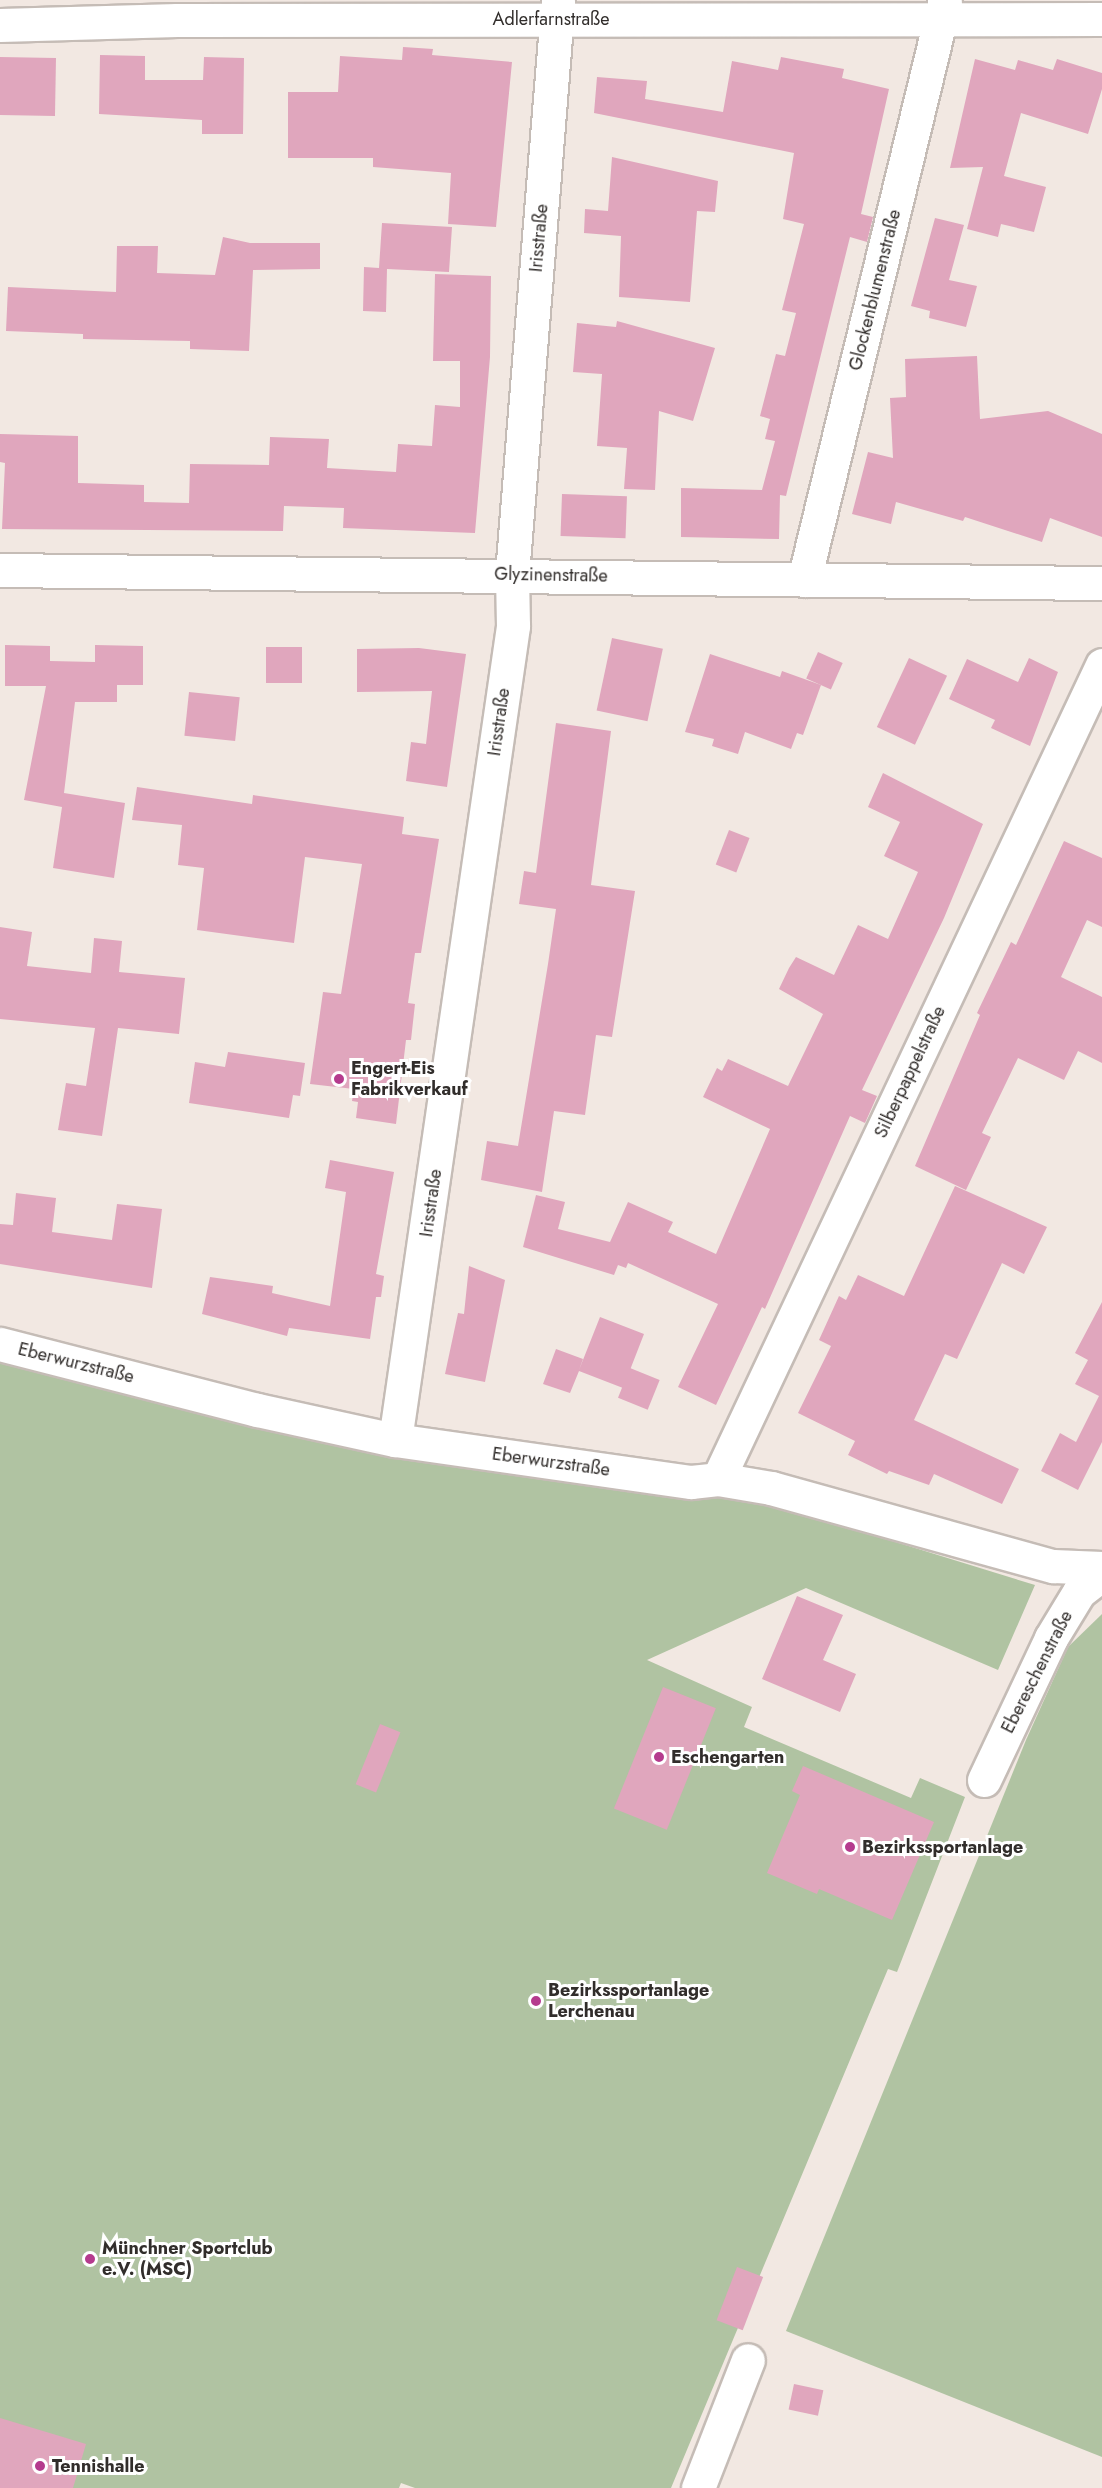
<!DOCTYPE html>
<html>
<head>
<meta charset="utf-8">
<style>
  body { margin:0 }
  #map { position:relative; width:1102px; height:2488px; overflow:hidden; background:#f2e8e2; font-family:Jost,sans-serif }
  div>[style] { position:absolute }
  .green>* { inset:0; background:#b0c3a2 }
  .building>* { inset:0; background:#e0a6bd; transform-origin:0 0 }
  .roads { filter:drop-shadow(2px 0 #c5bcb6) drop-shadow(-2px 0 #c5bcb6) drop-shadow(0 2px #c5bcb6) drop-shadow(0 -2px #c5bcb6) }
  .minor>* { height:33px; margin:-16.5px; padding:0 16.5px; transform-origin:16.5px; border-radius:16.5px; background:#fff }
  .dots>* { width:16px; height:16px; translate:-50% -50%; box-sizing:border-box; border:3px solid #fff; border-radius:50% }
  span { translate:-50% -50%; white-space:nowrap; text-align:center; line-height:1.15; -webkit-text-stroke:6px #fff; paint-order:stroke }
  .street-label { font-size:18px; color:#312d2b }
  .poi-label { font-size:18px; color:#312d2b; font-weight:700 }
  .left { translate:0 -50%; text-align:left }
</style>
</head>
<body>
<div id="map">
  <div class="green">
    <i style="clip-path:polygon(0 1363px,385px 1450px,779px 1506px,1035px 1585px,998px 1670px,806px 1588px,647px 1660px,752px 1707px,744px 1727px,911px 1798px,920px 1778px,965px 1797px,897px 1972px,888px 1969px,671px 2488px,415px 2488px,401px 2483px,399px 2488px,0 2488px)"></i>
    <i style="clip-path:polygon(1102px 1614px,1102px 2457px,786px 2331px,1026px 1740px,1068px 1647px)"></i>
  </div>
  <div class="building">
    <i style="clip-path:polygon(403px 47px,433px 49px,432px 55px,512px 62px,496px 227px,448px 224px,451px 173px,373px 167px,373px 158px,288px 158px,288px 92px,338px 92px,340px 56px,402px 60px)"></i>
    <i style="clip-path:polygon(100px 55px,145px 56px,145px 80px,203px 80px,204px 57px,244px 58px,243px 134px,202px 134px,202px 120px,99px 114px)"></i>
    <i style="left:0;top:57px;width:56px;height:58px;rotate:1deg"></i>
    <i style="clip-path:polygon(781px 57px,844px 69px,842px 78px,889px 89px,861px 214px,873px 217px,867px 242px,850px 237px,786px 496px,780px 495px,779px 539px,681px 537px,681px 488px,762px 490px,775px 441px,765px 439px,770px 419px,760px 416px,776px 354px,785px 356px,796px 313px,782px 310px,804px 224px,783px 219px,794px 153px,594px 113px,597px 77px,647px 81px,645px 99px,723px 112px,732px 61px,778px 70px)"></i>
    <i style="clip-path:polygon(975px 59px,1015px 70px,1018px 60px,1053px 70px,1057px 59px,1102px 73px,1102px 89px,1088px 134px,1021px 113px,1004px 176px,1046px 187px,1034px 232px,1001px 224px,998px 237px,967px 229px,983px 167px,950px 168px)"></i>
    <i style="clip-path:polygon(612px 157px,718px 181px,715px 212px,697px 211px,690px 302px,619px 297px,621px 236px,584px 233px,585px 209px,608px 211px)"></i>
    <i style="clip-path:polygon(935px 218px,964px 225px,949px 280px,977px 286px,966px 327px,929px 318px,930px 311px,911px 306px)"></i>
    <i style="clip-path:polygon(382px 223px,452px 227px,449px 272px,387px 269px,386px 312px,363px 311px,364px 267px,379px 268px)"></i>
    <i style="clip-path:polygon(223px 237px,250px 243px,320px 243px,320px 269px,253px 270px,249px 351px,190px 349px,190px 341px,83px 339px,83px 334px,6px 331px,8px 287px,116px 292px,117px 246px,158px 246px,157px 273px,215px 275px)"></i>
    <i style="clip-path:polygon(435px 274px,491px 276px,490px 357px,475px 533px,343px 528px,344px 508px,284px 506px,283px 531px,2px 529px,5px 463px,0 462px,0 434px,78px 436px,78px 483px,144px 485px,144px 502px,189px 503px,190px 464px,269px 465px,270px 437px,329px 439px,327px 468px,396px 472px,398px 444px,432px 446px,435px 405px,460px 407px,460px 361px,433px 361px)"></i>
    <i style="clip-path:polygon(617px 321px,715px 348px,693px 421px,659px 411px,655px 490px,624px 489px,627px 448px,597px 446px,602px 374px,573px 372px,577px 323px,616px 327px)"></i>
    <i style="clip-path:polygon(977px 356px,980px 419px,1048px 411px,1102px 434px,1102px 537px,1050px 518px,1042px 542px,965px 517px,963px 521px,896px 502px,891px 524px,852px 514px,868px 452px,893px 458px,890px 398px,906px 397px,905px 359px)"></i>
    <i style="left:562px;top:494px;width:65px;height:42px;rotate:2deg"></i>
    <i style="left:612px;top:638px;width:52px;height:74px;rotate:12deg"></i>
    <i style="clip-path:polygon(5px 645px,50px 646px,50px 661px,95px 662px,95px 645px,143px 646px,143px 685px,117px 685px,117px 702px,75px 702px,64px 793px,125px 803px,114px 878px,53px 868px,62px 807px,24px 800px,46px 686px,5px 686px)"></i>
    <i style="left:266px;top:647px;width:36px;height:36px"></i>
    <i style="clip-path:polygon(419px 648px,466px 654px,447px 787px,406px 781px,411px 742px,426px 744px,432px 691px,357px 692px,357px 649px)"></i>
    <i style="left:818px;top:652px;width:27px;height:29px;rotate:24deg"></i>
    <i style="clip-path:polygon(710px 654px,780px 677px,782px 671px,821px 685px,803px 735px,797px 733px,791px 749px,745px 732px,738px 754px,712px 746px,714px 739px,685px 732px)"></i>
    <i style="left:909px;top:658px;width:42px;height:76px;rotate:25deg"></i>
    <i style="clip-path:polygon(1029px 658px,1058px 672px,1030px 746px,991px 728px,995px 720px,949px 699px,967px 659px,1018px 682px)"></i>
    <i style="left:189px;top:692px;width:51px;height:44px;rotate:6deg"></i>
    <i style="clip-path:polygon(556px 723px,611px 731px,591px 885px,635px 891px,612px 1037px,596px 1035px,585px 1115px,554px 1111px,542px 1192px,481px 1180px,487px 1141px,518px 1146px,548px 964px,556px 909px,519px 904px,524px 871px,536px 873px)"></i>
    <i style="clip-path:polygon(883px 773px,983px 824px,944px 918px,862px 1090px,877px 1096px,865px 1123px,850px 1116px,765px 1309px,762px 1307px,716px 1405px,678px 1387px,718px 1304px,628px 1263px,626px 1268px,618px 1265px,614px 1275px,523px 1247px,536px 1195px,565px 1202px,558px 1229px,610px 1242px,628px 1202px,673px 1222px,668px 1232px,716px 1254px,770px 1129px,703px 1097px,717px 1068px,722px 1071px,728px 1059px,788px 1086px,823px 1014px,779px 989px,789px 968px,796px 957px,834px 975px,858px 925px,888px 939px,918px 872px,884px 856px,900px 822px,868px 807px)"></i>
    <i style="clip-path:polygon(137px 787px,252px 804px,253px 795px,404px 817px,402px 834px,439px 839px,421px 953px,415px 953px,408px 1003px,415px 1004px,411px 1040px,406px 1040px,396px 1124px,356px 1118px,358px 1102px,352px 1101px,354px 1089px,310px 1084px,323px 992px,341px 994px,362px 864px,305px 857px,294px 943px,197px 930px,204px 868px,178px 865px,182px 825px,132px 820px)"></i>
    <i style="left:729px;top:830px;width:22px;height:37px;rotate:21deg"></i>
    <i style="clip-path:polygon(1064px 841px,1102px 858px,1102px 927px,1087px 920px,1061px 977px,1102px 997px,1102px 1063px,1078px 1051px,1064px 1080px,1018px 1058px,982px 1133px,991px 1137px,966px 1190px,915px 1166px,980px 1015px,977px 1013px,1011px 942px,1016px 945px)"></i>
    <i style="clip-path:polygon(0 927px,32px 932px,27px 966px,91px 973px,94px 938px,122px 941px,119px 972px,185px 978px,179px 1034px,118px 1028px,102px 1136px,58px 1130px,66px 1083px,86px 1086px,95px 1028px,0 1019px)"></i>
    <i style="clip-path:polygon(228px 1052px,305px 1063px,300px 1096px,293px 1095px,289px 1118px,189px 1103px,195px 1062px,225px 1067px)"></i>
    <i style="clip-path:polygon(330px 1160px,394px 1172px,376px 1274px,384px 1276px,381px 1297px,376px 1297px,370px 1339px,289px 1328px,287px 1336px,202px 1314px,210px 1277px,273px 1286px,272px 1293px,330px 1306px,346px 1192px,325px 1188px)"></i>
    <i style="clip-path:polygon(955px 1186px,1047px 1227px,1024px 1274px,1002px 1263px,957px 1359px,945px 1354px,914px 1420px,1019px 1469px,1002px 1504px,934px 1474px,929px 1485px,889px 1471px,887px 1474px,848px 1455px,855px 1441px,798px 1413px,831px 1346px,819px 1340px,839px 1296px,846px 1300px,858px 1275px,904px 1296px)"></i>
    <i style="clip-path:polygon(16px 1193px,56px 1198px,52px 1232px,112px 1240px,117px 1204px,162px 1209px,152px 1288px,0 1264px,0 1224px,13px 1225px)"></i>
    <i style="clip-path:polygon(469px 1266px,505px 1280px,485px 1382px,445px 1374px,458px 1313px,464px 1314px)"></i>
    <i style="clip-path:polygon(1102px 1302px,1102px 1442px,1078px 1490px,1041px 1471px,1060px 1433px,1076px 1442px,1099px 1396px,1075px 1384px,1088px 1360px,1075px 1353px)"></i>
    <i style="clip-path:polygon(600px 1317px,644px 1334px,623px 1388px,579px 1371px,570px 1393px,543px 1384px,556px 1349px,583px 1359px,579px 1370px)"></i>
    <i style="left:630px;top:1368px;width:32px;height:32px;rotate:22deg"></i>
    <i style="clip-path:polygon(797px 1596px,843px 1615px,823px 1660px,856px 1674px,840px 1712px,762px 1679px)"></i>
    <i style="left:663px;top:1687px;width:57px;height:131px;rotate:22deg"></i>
    <i style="left:380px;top:1724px;width:22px;height:65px;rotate:22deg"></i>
    <i style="clip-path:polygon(803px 1766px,934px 1822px,892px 1920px,819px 1889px,817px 1894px,767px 1873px,800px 1795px,792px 1791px)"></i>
    <i style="left:737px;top:2267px;width:28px;height:57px;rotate:21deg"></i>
    <i style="left:794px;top:2384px;width:30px;height:26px;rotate:12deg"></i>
    <i style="clip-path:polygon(0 2418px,86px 2444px,73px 2488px,0 2488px)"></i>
  </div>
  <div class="roads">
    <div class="minor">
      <i style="left:0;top:25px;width:177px;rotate:-1.6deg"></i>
      <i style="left:177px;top:20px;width:925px;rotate:-0.06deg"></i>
      <i style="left:0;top:570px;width:1102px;rotate:0.68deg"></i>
      <i style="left:804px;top:580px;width:597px;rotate:-76.34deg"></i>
      <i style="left:0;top:1344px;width:265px;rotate:14.4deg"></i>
      <i style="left:257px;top:1410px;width:141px;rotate:12.3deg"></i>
      <i style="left:395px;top:1440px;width:299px;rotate:8.1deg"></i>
      <i style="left:691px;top:1482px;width:27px;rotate:-6deg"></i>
      <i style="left:718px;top:1479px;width:54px;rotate:9.6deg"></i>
      <i style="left:771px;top:1488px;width:293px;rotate:15.5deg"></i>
      <i style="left:1053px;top:1566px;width:49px;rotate:2.3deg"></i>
      <i style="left:395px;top:1440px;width:823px;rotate:-81.75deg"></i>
      <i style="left:513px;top:626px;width:52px;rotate:-91.1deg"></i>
      <i style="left:512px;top:574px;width:576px;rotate:-85.42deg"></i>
      <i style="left:718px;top:1479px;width:900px;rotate:-64.74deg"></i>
      <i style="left:984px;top:1780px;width:157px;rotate:-64.7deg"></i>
      <i style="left:1051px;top:1638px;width:54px;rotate:-58.7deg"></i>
      <i style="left:1079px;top:1592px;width:29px;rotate:-38deg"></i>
      <i style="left:698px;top:2488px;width:137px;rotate:-68.7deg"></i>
    </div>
  </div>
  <div class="dots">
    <i style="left:339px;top:1079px;background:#b53b8e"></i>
    <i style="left:659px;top:1757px;background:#b53b8e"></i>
    <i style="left:850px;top:1847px;background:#b53b8e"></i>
    <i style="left:536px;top:2001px;background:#b53b8e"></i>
    <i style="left:90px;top:2259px;background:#b53b8e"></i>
    <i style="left:40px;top:2466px;background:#b53b8e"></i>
  </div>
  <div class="street-label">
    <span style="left:551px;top:19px">Adlerfarnstraße</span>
    <span style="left:539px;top:238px;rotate:-85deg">Irisstraße</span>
    <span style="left:875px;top:290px;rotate:-76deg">Glockenblumenstraße</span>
    <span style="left:551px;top:575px;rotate:1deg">Glyzinenstraße</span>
    <span style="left:499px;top:722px;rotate:-82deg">Irisstraße</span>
    <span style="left:910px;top:1072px;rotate:-65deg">Silberpappelstraße</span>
    <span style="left:431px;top:1203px;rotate:-82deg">Irisstraße</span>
    <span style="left:76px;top:1363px;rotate:14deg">Eberwurzstraße</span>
    <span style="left:551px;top:1462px;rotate:8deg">Eberwurzstraße</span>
    <span style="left:1037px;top:1672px;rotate:-63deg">Ebereschenstraße</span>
  </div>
  <div class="poi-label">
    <span class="left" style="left:351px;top:1079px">Engert-Eis<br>Fabrikverkauf</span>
    <span class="left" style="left:671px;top:1757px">Eschengarten</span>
    <span class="left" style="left:862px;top:1847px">Bezirkssportanlage</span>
    <span class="left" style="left:548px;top:2001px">Bezirkssportanlage<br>Lerchenau</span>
    <span class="left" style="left:102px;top:2259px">Münchner Sportclub<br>e.V. (MSC)</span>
    <span class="left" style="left:52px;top:2466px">Tennishalle</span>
  </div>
</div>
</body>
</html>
